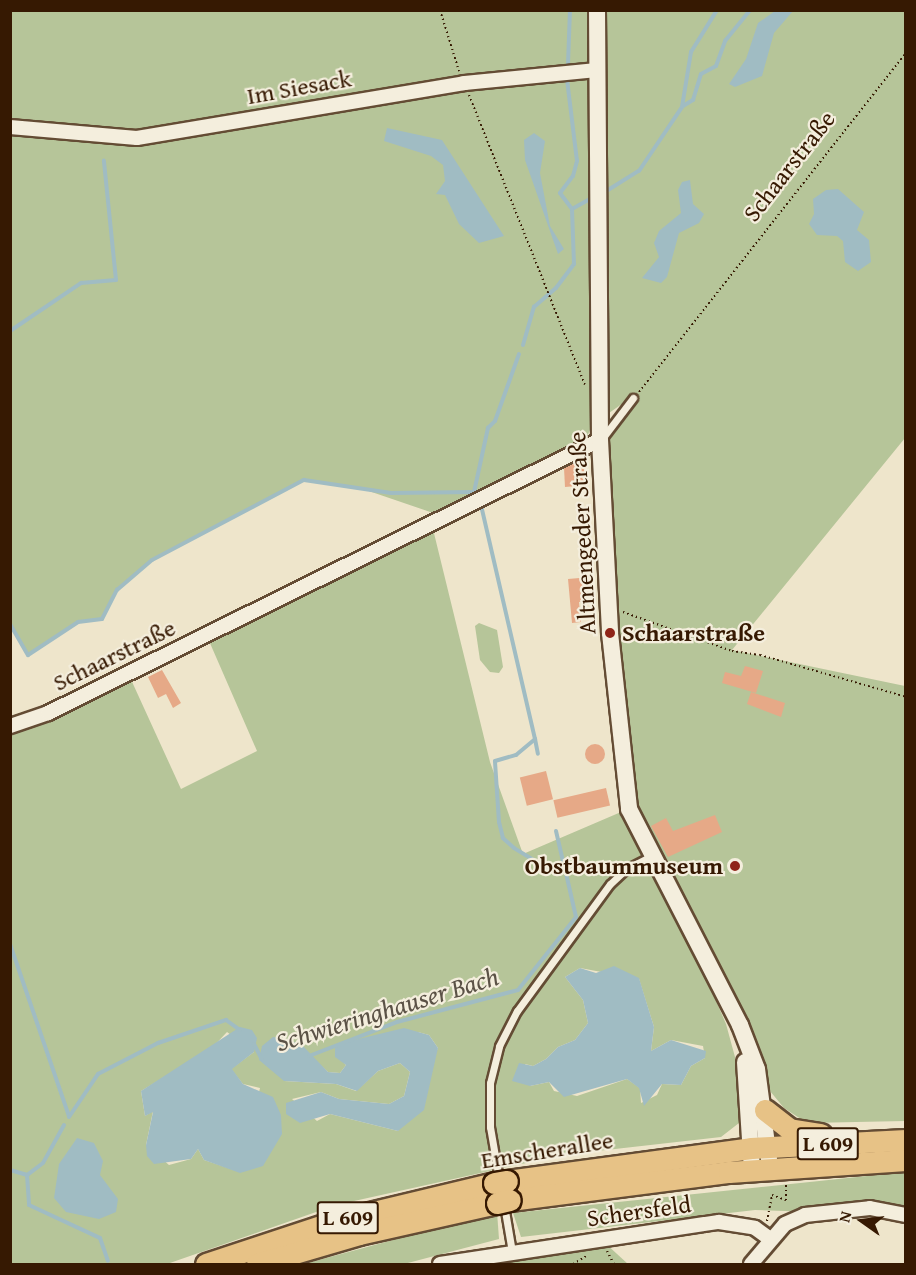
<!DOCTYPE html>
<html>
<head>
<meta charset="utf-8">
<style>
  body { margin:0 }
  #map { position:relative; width:916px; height:1275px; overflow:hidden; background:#eee5cb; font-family:"Gentium Book Plus",serif }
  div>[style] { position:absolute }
  .green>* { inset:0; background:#b6c599 }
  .water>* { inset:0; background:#a0bcc3 }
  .stream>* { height:4px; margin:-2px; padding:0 2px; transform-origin:2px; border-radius:2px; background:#a0bcc3 }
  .building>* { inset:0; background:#e6a987; transform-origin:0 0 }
  .round { border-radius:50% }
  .path>* { height:2px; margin-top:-1px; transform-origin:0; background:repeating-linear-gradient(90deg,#361902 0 1.5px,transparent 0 4.5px) }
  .roads { filter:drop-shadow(2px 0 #644c34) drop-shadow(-2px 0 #644c34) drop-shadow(0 2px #644c34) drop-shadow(0 -2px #644c34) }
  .service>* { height:7px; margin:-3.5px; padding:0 3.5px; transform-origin:3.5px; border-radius:3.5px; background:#f4eedd }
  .minor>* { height:14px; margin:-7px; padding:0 7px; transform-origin:7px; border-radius:7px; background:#f4eedd }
  .tertiary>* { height:16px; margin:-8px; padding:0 8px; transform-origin:8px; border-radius:8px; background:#f4eedd }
  .primary>* { height:21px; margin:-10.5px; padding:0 10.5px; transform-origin:10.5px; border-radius:10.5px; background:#e7c286 }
  .bridges { filter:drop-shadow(2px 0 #361902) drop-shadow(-2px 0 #361902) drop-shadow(0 2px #361902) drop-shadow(0 -2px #361902) }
  .primary-bridge>* { height:21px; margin:-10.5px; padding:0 10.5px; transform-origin:10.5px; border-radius:10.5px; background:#e7c286 }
  .dots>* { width:16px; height:16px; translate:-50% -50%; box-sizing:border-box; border:3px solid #f4eedd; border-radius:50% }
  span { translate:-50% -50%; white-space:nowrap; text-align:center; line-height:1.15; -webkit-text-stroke:4.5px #f4eedd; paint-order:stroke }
  .shield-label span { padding:2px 4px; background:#f4eedd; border:2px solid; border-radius:4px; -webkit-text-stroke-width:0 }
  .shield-label { font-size:22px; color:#361902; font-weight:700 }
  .street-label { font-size:24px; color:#361902 }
  .poi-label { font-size:24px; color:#361902; font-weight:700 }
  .left { translate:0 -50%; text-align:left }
  .right { translate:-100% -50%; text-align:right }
  .water-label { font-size:26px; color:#5b5246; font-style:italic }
  .frame { position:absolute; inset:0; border:12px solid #361902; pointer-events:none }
  .north { position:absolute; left:832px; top:1191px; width:60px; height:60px; -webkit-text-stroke:4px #f4eedd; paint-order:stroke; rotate:284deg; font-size:16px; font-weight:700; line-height:24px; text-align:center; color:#361902 }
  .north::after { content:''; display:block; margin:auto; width:21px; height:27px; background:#361902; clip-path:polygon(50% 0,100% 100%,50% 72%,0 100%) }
</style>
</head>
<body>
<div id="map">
  <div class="green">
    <i style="clip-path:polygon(10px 11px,905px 11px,905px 438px,732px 650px,905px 686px,905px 1121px,807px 1123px,784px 1108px,770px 1091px,753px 1032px,740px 1025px,634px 820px,600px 440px,636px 394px,592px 425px,582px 449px,442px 516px,357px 487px,304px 480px,152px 560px,117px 590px,102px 619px,78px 622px,28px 655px,10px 624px)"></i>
    <i style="clip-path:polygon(evenodd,431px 521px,490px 762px,523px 854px,621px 812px,703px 970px,726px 1024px,735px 1057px,739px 1123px,721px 1137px,562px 1155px,336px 1205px,167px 1264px,11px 1264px,10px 726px,128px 673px,181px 789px,257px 751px,206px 634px,431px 521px,580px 968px,639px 979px,654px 1027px,651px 1051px,671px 1040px,703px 1046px,705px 1058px,691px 1066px,681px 1085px,662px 1084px,657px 1095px,641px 1103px,640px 1088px,627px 1079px,577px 1096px,554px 1091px,549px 1082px,530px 1086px,525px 1064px,533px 1066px,546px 1059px,558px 1047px,575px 1040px,588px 1023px,583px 1000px,565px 977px,580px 968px,431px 521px,227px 1032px,254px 1052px,231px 1069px,243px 1084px,260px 1088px,240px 1172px,204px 1160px,198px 1149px,191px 1159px,169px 1165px,146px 1145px,153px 1111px,145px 1116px,141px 1091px,211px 1049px,227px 1032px,431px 521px,418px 1032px,429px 1035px,438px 1048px,398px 1131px,330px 1114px,317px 1121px,292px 1099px,321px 1092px,339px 1099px,389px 1104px,404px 1096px,410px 1072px,400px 1063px,378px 1071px,356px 1091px,336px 1084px,284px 1081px,318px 1063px,328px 1072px,340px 1073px,346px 1065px,343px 1062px,418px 1032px)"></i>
    <i style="clip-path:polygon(479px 623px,497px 630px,503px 667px,499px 673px,490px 672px,480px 660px,475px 626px)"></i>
    <i style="clip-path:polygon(905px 1172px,905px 1215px,755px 1210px,521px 1237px,513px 1213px)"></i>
    <i style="clip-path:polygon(497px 1212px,499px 1239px,404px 1264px,304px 1264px)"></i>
    <i style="clip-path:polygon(605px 1243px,628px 1264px,479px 1264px)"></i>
  </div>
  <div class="water">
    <i style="clip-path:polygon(775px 11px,793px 11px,774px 33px,762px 76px,735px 87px,729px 84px,746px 59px,758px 23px)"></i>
    <i style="clip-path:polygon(387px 128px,442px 140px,504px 236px,479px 243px,459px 224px,445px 195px,436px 194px,445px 181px,443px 165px,431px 156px,384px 141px)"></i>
    <i style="clip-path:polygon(534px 133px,545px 141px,540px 173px,550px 226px,564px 249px,558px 254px,525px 160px,524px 140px)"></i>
    <i style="clip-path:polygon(690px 180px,693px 204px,704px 214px,699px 223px,679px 233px,667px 277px,661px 283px,642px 278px,659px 257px,654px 243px,659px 231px,681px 213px,678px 190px,682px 182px)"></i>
    <i style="clip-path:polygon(838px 189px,864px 212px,857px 230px,869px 240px,871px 262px,858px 271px,845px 262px,843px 241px,837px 236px,817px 235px,809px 224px,814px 214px,813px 199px,826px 190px)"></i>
    <i style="clip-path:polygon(614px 966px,639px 978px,654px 1027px,651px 1051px,671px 1040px,706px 1051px,705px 1058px,691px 1066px,681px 1085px,662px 1084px,644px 1106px,639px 1088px,627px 1079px,564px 1097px,549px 1082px,530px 1086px,512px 1081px,519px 1063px,533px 1066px,546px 1059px,558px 1047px,575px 1040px,588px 1023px,583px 1000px,565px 977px,580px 968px,596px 973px)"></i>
    <i style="clip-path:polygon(240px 1027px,252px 1030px,257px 1038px,254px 1052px,232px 1069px,243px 1084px,273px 1097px,281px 1115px,282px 1134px,263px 1166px,240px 1173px,204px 1160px,198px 1149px,191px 1159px,154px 1164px,147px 1156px,146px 1145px,153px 1112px,145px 1116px,141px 1091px)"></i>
    <i style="clip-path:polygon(404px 1028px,429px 1035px,438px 1048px,424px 1110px,398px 1131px,330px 1114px,300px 1123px,286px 1114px,286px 1103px,321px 1092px,339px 1099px,389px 1104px,404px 1096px,410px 1072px,400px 1063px,378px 1071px,357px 1091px,336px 1084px,284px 1081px,259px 1060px,262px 1046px,273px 1037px,287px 1039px,303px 1046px,328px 1072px,340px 1073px,346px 1065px,335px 1057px,335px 1048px,342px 1043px)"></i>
    <i style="clip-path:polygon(77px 1138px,94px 1143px,103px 1161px,100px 1175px,118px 1199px,116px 1212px,99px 1219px,66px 1212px,54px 1198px,59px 1164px)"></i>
  </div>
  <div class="stream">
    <i style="left:568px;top:64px;width:54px;rotate:-87.9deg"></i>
    <i style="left:683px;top:106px;width:12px;rotate:-31deg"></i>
    <i style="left:693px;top:100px;width:27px;rotate:-73deg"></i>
    <i style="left:701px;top:74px;width:17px;rotate:-28deg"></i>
    <i style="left:716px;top:66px;width:27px;rotate:-70deg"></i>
    <i style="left:725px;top:41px;width:40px;rotate:-51deg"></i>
    <i style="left:608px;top:190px;width:36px;rotate:-32deg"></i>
    <i style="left:639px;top:171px;width:77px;rotate:-56.1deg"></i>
    <i style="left:682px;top:107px;width:56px;rotate:-80.7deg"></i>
    <i style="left:691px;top:52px;width:49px;rotate:-58.2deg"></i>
    <i style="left:572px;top:209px;width:21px;rotate:-29deg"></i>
    <i style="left:10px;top:331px;width:86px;rotate:-34.1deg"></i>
    <i style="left:81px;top:283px;width:35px;rotate:-5deg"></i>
    <i style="left:116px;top:280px;width:120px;rotate:-95.8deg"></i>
    <i style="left:523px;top:345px;width:40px;rotate:-74deg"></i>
    <i style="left:534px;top:307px;width:29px;rotate:-41deg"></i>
    <i style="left:556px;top:288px;width:30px;rotate:-53deg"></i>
    <i style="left:574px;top:264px;width:55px;rotate:-92.1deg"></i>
    <i style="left:572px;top:209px;width:20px;rotate:-127deg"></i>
    <i style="left:560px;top:193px;width:21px;rotate:-53deg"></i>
    <i style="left:573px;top:176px;width:16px;rotate:-75deg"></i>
    <i style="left:577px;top:161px;width:82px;rotate:-97deg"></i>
    <i style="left:474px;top:492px;width:66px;rotate:-77.7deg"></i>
    <i style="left:488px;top:428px;width:10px;rotate:-45deg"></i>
    <i style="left:495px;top:421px;width:71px;rotate:-70.3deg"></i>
    <i style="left:10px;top:624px;width:36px;rotate:60deg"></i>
    <i style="left:28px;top:655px;width:60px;rotate:-33.4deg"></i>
    <i style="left:78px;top:622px;width:24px;rotate:-7deg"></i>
    <i style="left:102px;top:619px;width:33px;rotate:-63deg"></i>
    <i style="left:117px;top:590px;width:46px;rotate:-40.6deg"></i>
    <i style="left:152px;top:560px;width:172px;rotate:-27.8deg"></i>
    <i style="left:304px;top:480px;width:88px;rotate:8.5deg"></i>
    <i style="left:391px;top:493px;width:82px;rotate:-0.7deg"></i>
    <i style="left:535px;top:739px;width:15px;rotate:79deg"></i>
    <i style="left:556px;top:831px;width:39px;rotate:77deg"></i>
    <i style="left:10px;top:944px;width:182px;rotate:71.1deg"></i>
    <i style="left:254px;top:1044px;width:16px;rotate:63deg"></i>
    <i style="left:309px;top:1056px;width:94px;rotate:-21.1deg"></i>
    <i style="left:397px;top:1022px;width:125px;rotate:-14.8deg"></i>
    <i style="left:518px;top:990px;width:93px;rotate:-51.5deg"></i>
    <i style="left:576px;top:917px;width:49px;rotate:-102.9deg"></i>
    <i style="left:565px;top:869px;width:15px;rotate:176deg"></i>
    <i style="left:550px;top:870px;width:42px;rotate:-148.6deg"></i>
    <i style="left:514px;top:848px;width:15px;rotate:-138deg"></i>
    <i style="left:503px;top:838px;width:16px;rotate:-104deg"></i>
    <i style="left:499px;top:822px;width:61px;rotate:-93.8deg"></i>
    <i style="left:495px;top:761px;width:22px;rotate:-16deg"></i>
    <i style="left:516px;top:755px;width:25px;rotate:-40deg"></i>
    <i style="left:535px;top:739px;width:239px;rotate:-103deg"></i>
    <i style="left:69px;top:1117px;width:52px;rotate:-56deg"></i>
    <i style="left:98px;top:1074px;width:68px;rotate:-27.3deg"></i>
    <i style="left:158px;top:1043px;width:72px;rotate:-18.7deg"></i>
    <i style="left:226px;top:1020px;width:17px;rotate:36deg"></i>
    <i style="left:64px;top:1125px;width:43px;rotate:118.9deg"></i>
    <i style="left:43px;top:1163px;width:20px;rotate:143deg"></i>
    <i style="left:27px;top:1175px;width:30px;rotate:86deg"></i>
    <i style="left:29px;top:1205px;width:78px;rotate:24.9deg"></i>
    <i style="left:100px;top:1238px;width:24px;rotate:71deg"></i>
    <i style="left:10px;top:1170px;width:18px;rotate:16deg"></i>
  </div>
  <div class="building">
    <i style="clip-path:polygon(583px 459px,588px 485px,565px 487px,564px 468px)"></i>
    <i style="clip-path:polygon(591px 577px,593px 601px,579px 602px,581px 622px,572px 623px,568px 579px)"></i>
    <i style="clip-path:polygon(745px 666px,763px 671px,756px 693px,722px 683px,725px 672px,741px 676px)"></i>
    <i style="clip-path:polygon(162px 670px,181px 703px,173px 708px,166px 694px,158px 698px,148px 677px)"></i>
    <i style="clip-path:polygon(751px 692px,785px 703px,781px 717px,747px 704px)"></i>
    <i class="round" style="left:585px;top:744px;width:20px;height:20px"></i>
    <i style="left:546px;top:771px;width:29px;height:27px;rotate:76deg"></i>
    <i style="left:606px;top:788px;width:18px;height:54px;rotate:77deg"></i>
    <i style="clip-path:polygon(715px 815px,722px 832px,668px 857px,651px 826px,666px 818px,673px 831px)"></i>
  </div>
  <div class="path">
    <i style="left:440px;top:10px;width:64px;rotate:72.7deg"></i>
    <i style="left:469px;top:95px;width:312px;rotate:68.2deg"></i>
    <i style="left:639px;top:392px;width:432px;rotate:-51.8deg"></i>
    <i style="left:623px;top:612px;width:116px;rotate:19.7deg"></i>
    <i style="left:732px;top:651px;width:28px;rotate:8deg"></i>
    <i style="left:760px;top:655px;width:152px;rotate:16deg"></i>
    <i style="left:673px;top:868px;width:45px;rotate:-6.3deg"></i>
    <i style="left:767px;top:1221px;width:26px;rotate:-79deg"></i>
    <i style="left:772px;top:1195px;width:15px;rotate:20deg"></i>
    <i style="left:786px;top:1200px;width:17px;rotate:-90deg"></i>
    <i style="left:607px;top:1251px;width:15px;rotate:62deg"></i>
    <i style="left:573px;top:1264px;width:17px;rotate:-31deg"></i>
  </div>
  <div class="roads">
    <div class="service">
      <i style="left:604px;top:436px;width:48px;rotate:-52.7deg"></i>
      <i style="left:499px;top:1179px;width:53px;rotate:-99.8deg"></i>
      <i style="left:490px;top:1127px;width:44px;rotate:-90deg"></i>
      <i style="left:490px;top:1083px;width:38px;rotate:-76deg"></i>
      <i style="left:499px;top:1046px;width:39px;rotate:-63deg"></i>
      <i style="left:517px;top:1011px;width:157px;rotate:-53.8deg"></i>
      <i style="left:610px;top:884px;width:22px;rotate:-43deg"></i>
      <i style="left:626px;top:869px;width:30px;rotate:-27deg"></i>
      <i style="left:504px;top:1205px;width:48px;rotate:80.3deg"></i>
    </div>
    <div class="minor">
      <i style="left:10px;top:127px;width:127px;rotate:5deg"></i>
      <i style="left:137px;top:138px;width:332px;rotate:-9.5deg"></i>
      <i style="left:464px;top:83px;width:134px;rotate:-5.6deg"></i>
      <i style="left:10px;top:726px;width:40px;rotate:-18.9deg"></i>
      <i style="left:48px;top:713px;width:616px;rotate:-26.32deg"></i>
      <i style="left:440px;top:1264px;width:282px;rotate:-8.6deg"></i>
      <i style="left:719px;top:1222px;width:36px;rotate:9deg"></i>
      <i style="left:755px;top:1228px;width:17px;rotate:36deg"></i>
      <i style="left:751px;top:1264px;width:52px;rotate:-49.6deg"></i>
      <i style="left:785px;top:1224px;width:22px;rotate:-24deg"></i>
      <i style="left:805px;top:1215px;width:65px;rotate:-6.1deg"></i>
      <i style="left:870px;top:1208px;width:37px;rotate:11deg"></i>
    </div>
    <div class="tertiary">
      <i style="left:597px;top:10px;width:430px;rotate:89.6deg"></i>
      <i style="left:600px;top:440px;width:193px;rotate:87deg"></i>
      <i style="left:610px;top:633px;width:177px;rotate:83.8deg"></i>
      <i style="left:629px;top:809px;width:243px;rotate:62.8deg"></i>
      <i style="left:740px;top:1025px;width:47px;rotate:68.9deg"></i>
      <i style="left:757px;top:1069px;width:91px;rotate:82.4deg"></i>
      <i style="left:745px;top:1062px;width:108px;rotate:86.3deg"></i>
    </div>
    <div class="primary">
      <i style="left:765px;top:1110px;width:31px;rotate:38deg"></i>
      <i style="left:789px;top:1129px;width:32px;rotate:9deg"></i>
      <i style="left:507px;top:1181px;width:246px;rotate:-7.7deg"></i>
      <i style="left:751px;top:1148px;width:155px;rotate:-3deg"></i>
      <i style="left:510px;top:1200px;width:221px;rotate:-7.3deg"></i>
      <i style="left:729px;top:1172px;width:177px;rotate:-3.9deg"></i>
      <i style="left:206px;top:1264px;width:137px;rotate:-18.3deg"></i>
      <i style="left:336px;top:1221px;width:163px;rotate:-13.5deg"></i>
      <i style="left:257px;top:1264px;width:106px;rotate:-16.4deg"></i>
      <i style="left:359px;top:1234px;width:141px;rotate:-12.7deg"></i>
    </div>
  </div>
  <div class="bridges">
    <div class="primary-bridge">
      <i style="left:494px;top:1183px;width:13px;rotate:-9deg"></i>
      <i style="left:497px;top:1203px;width:13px;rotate:-13deg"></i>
    </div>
  </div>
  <div class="dots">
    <i style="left:610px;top:633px;background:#8f2418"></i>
    <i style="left:735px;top:866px;background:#8f2418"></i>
  </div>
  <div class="shield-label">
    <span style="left:828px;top:1144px">L 609</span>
    <span style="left:348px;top:1218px">L 609</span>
  </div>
  <div class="street-label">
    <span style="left:299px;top:87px;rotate:-10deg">Im Siesack</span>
    <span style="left:789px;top:166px;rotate:-52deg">Schaarstraße</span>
    <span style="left:582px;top:533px;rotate:-93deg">Altmengeder Straße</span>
    <span style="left:114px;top:655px;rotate:-26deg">Schaarstraße</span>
    <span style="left:547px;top:1150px;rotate:-9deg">Emscherallee</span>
    <span style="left:639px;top:1211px;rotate:-8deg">Schersfeld</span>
  </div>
  <div class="poi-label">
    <span class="left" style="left:622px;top:633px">Schaarstraße</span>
    <span class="right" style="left:723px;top:866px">Obstbaummuseum</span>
  </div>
  <div class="water-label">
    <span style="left:387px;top:1009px;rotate:-17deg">Schwieringhauser Bach</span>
  </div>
  <div class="frame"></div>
  <div class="north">N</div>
</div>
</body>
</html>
